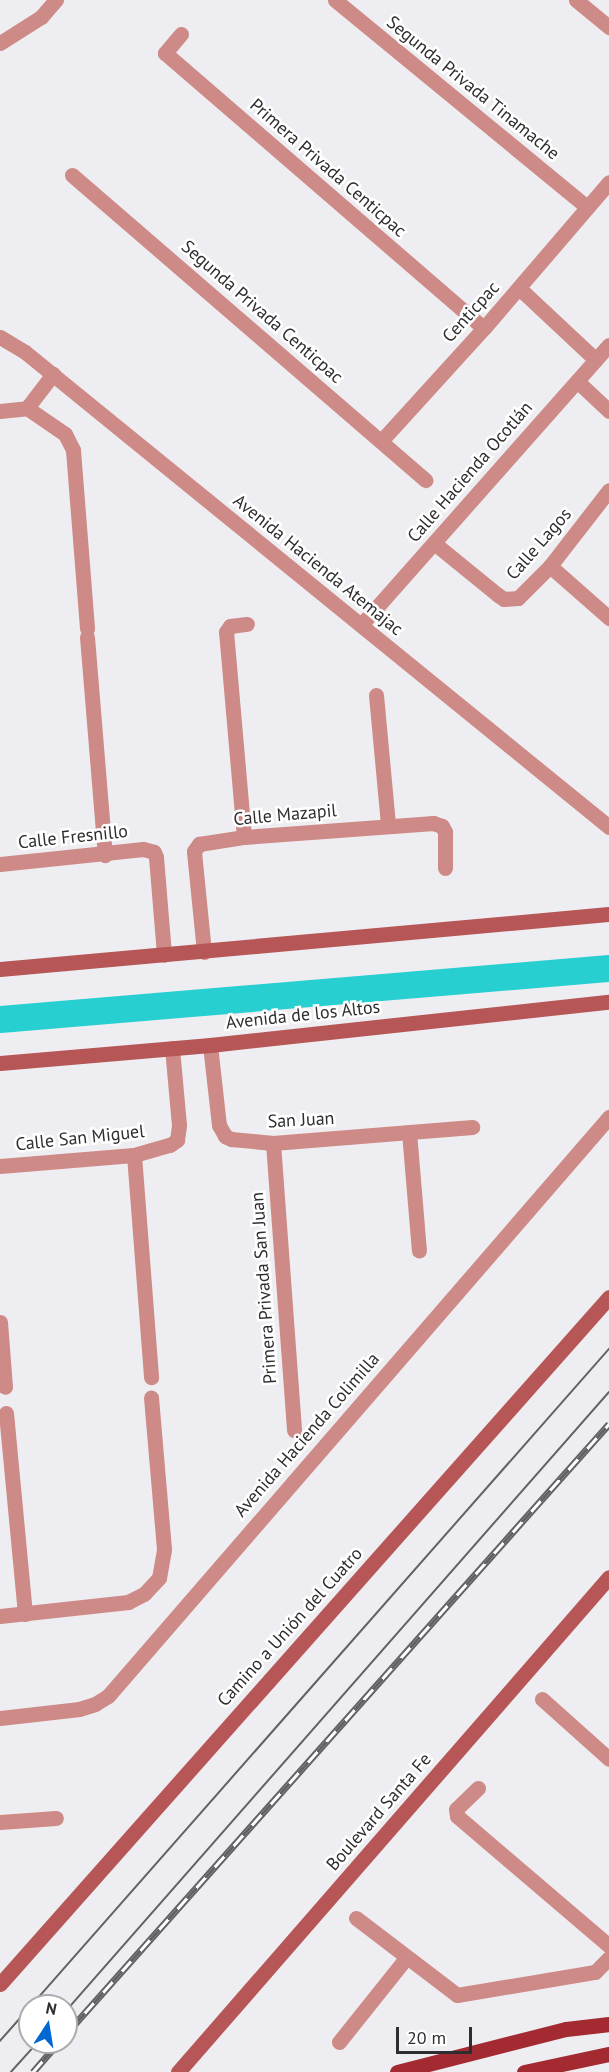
<!DOCTYPE html>
<html>
<head>
<meta charset="utf-8">
<style>
  body { margin:0 }
  #map { position:relative; width:609px; height:2072px; overflow:hidden; background:#eeedf1; font-family:"PT Sans",sans-serif }
  div>[style] { position:absolute }
  .canal>* { height:27px; margin:-13.5px; padding:0 13.5px; transform-origin:13.5px; border-radius:13.5px; background:#28cfd0 }
  .street>* { height:15px; margin:-7.5px; padding:0 7.5px; transform-origin:7.5px; border-radius:7.5px; background:#cd8a87 }
  .secondary>* { height:15px; margin:-7.5px; padding:0 7.5px; transform-origin:7.5px; border-radius:7.5px; background:#b75656 }
  .primary>* { height:15px; margin:-7.5px; padding:0 7.5px; transform-origin:7.5px; border-radius:7.5px; background:#a42a32 }
  .tram>* { height:1.5px; margin:-0.75px; padding:0 0.75px; transform-origin:0.75px; border-radius:0.75px; background:#626264 }
  .rail>* { height:7px; margin-top:-3.5px; transform-origin:0; background:repeating-linear-gradient(90deg,#fff 0 14px,#626264 0 28px); box-sizing:border-box; border-block:2px solid #626264 }
  span { translate:-50% -50%; white-space:nowrap; text-align:center; line-height:1.15; -webkit-text-stroke:5px #fff; paint-order:stroke }
  .street-label { font-size:18px; color:#2e2e30 }
  .north { position:absolute; left:18px; top:1994px; width:60px; height:60px; box-sizing:border-box; background:#fff; border:2px solid #ababac; border-radius:50%; rotate:12deg; font-size:16px; font-weight:700; line-height:24px; text-align:center; color:#2e2e30 }
  .north::after { content:''; display:block; margin:auto; width:21px; height:27px; background:#0068d0; clip-path:polygon(50% 0,100% 100%,50% 72%,0 100%) }
  .scale { position:absolute; left:396px; top:2027px; width:76px; height:27px; box-sizing:border-box; border:3px solid #2e2e30; border-top:0; padding-left:8px; font-size:18px; line-height:21px; white-space:nowrap; color:#2e2e30; -webkit-text-stroke:4px #fff; paint-order:stroke }
</style>
</head>
<body>
<div id="map">
  <div class="canal">
    <i style="left:0;top:1019px;width:611px;rotate:-4.79deg"></i>
  </div>
  <div class="street">
    <i style="left:335px;top:0;width:326px;rotate:39.4deg"></i>
    <i style="left:576px;top:0;width:43px;rotate:39.3deg"></i>
    <i style="left:181px;top:34px;width:25px;rotate:130deg"></i>
    <i style="left:165px;top:53px;width:421px;rotate:40.8deg"></i>
    <i style="left:0;top:43px;width:49px;rotate:-32.4deg"></i>
    <i style="left:41px;top:17px;width:23px;rotate:-49deg"></i>
    <i style="left:72px;top:175px;width:467px;rotate:40.8deg"></i>
    <i style="left:519px;top:288px;width:105px;rotate:43.1deg"></i>
    <i style="left:0;top:337px;width:29px;rotate:31deg"></i>
    <i style="left:25px;top:352px;width:753px;rotate:39.12deg"></i>
    <i style="left:577px;top:381px;width:44px;rotate:43.2deg"></i>
    <i style="left:27px;top:408px;width:46px;rotate:34.4deg"></i>
    <i style="left:65px;top:434px;width:18px;rotate:63deg"></i>
    <i style="left:73px;top:450px;width:179px;rotate:85.5deg"></i>
    <i style="left:0;top:411px;width:27px;rotate:-6deg"></i>
    <i style="left:27px;top:408px;width:43px;rotate:-52.6deg"></i>
    <i style="left:382px;top:440px;width:151px;rotate:-47.7deg"></i>
    <i style="left:484px;top:328px;width:192px;rotate:-49.4deg"></i>
    <i style="left:434px;top:543px;width:82px;rotate:39.1deg"></i>
    <i style="left:498px;top:595px;width:7px;rotate:34deg"></i>
    <i style="left:504px;top:599px;width:14px;rotate:-4deg"></i>
    <i style="left:518px;top:598px;width:45px;rotate:-45deg"></i>
    <i style="left:550px;top:566px;width:96px;rotate:-52.2deg"></i>
    <i style="left:550px;top:566px;width:79px;rotate:41.4deg"></i>
    <i style="left:361px;top:625px;width:374px;rotate:-48.5deg"></i>
    <i style="left:87px;top:637px;width:219px;rotate:85.3deg"></i>
    <i style="left:376px;top:695px;width:131px;rotate:84.7deg"></i>
    <i style="left:244px;top:837px;width:206px;rotate:-95deg"></i>
    <i style="left:226px;top:632px;width:7px;rotate:-56deg"></i>
    <i style="left:230px;top:626px;width:17px;rotate:-7deg"></i>
    <i style="left:0;top:864px;width:144px;rotate:-6deg"></i>
    <i style="left:143px;top:849px;width:11px;rotate:15deg"></i>
    <i style="left:154px;top:852px;width:5px;rotate:68deg"></i>
    <i style="left:156px;top:857px;width:98px;rotate:85.3deg"></i>
    <i style="left:204px;top:952px;width:101px;rotate:-95.7deg"></i>
    <i style="left:194px;top:851px;width:9px;rotate:-54deg"></i>
    <i style="left:199px;top:844px;width:46px;rotate:-8.8deg"></i>
    <i style="left:244px;top:837px;width:190px;rotate:-4.2deg"></i>
    <i style="left:433px;top:823px;width:9px;rotate:18deg"></i>
    <i style="left:442px;top:826px;width:7px;rotate:63deg"></i>
    <i style="left:445px;top:832px;width:36px;rotate:90deg"></i>
    <i style="left:210px;top:1045px;width:81px;rotate:83.6deg"></i>
    <i style="left:219px;top:1125px;width:13px;rotate:61deg"></i>
    <i style="left:225px;top:1136px;width:7px;rotate:27deg"></i>
    <i style="left:231px;top:1139px;width:42px;rotate:5.4deg"></i>
    <i style="left:273px;top:1143px;width:200px;rotate:-4.6deg"></i>
    <i style="left:409px;top:1132px;width:119px;rotate:85.2deg"></i>
    <i style="left:273px;top:1143px;width:288px;rotate:85.8deg"></i>
    <i style="left:134px;top:1155px;width:223px;rotate:85.6deg"></i>
    <i style="left:0;top:1166px;width:134px;rotate:-4.7deg"></i>
    <i style="left:134px;top:1155px;width:37px;rotate:-16deg"></i>
    <i style="left:170px;top:1145px;width:9px;rotate:-36deg"></i>
    <i style="left:177px;top:1140px;width:15px;rotate:-82deg"></i>
    <i style="left:179px;top:1125px;width:77px;rotate:-95.2deg"></i>
    <i style="left:0;top:1322px;width:65px;rotate:85.6deg"></i>
    <i style="left:6px;top:1413px;width:202px;rotate:84.6deg"></i>
    <i style="left:0;top:1616px;width:129px;rotate:-6.2deg"></i>
    <i style="left:128px;top:1602px;width:18px;rotate:-27deg"></i>
    <i style="left:144px;top:1594px;width:22px;rotate:-47deg"></i>
    <i style="left:159px;top:1578px;width:29px;rotate:-80deg"></i>
    <i style="left:164px;top:1549px;width:152px;rotate:-94.9deg"></i>
    <i style="left:542px;top:1699px;width:90px;rotate:41.8deg"></i>
    <i style="left:0;top:1718px;width:80px;rotate:-6.5deg"></i>
    <i style="left:79px;top:1709px;width:17px;rotate:-17deg"></i>
    <i style="left:95px;top:1704px;width:15px;rotate:-32deg"></i>
    <i style="left:108px;top:1696px;width:766px;rotate:-49.13deg"></i>
    <i style="left:478px;top:1788px;width:30px;rotate:136deg"></i>
    <i style="left:456px;top:1809px;width:7px;rotate:82deg"></i>
    <i style="left:457px;top:1816px;width:200px;rotate:40.5deg"></i>
    <i style="left:0;top:1822px;width:56px;rotate:-4.1deg"></i>
    <i style="left:356px;top:1918px;width:127px;rotate:37.3deg"></i>
    <i style="left:457px;top:1995px;width:140px;rotate:-9.5deg"></i>
    <i style="left:595px;top:1972px;width:20px;rotate:-45deg"></i>
    <i style="left:339px;top:2042px;width:107px;rotate:-51.4deg"></i>
  </div>
  <div class="secondary">
    <i style="left:0;top:969px;width:611px;rotate:-5.16deg"></i>
    <i style="left:0;top:1063px;width:211px;rotate:-4.9deg"></i>
    <i style="left:210px;top:1045px;width:401px;rotate:-6.2deg"></i>
    <i style="left:0;top:1984px;width:918px;rotate:-48.44deg"></i>
    <i style="left:178px;top:2072px;width:656px;rotate:-48.95deg"></i>
  </div>
  <div class="primary">
    <i style="left:397px;top:2072px;width:174px;rotate:-14.3deg"></i>
    <i style="left:566px;top:2029px;width:43px;rotate:-6.6deg"></i>
    <i style="left:524px;top:2072px;width:87px;rotate:-12deg"></i>
  </div>
  <div class="tram">
    <i style="left:31px;top:2006px;width:875px;rotate:-48.66deg"></i>
    <i style="left:66px;top:2011px;width:823px;rotate:-48.74deg"></i>
    <i style="left:0;top:2041px;width:45px;rotate:-48.6deg"></i>
    <i style="left:11px;top:2072px;width:40px;rotate:-48deg"></i>
  </div>
  <div class="rail">
    <i style="left:66px;top:2034px;width:817px;rotate:-48.33deg"></i>
    <i style="left:33px;top:2072px;width:40px;rotate:-49deg"></i>
  </div>
  <div class="street-label">
    <span style="left:473px;top:88px;rotate:39deg">Segunda Privada Tinamache</span>
    <span style="left:328px;top:168px;rotate:41deg">Primera Privada Centicpac</span>
    <span style="left:262px;top:312px;rotate:41deg">Segunda Privada Centicpac</span>
    <span style="left:471px;top:312px;rotate:-48deg">Centicpac</span>
    <span style="left:470px;top:472px;rotate:-49deg">Calle Hacienda Ocotlán</span>
    <span style="left:539px;top:544px;rotate:-49deg">Calle Lagos</span>
    <span style="left:318px;top:565px;rotate:39deg">Avenida Hacienda Atemajac</span>
    <span style="left:285px;top:815px;rotate:-5deg">Calle Mazapil</span>
    <span style="left:73px;top:837px;rotate:-6deg">Calle Fresnillo</span>
    <span style="left:303px;top:1015px;rotate:-6deg">Avenida de los Altos</span>
    <span style="left:301px;top:1120px;rotate:-3deg">San Juan</span>
    <span style="left:80px;top:1138px;rotate:-6deg">Calle San Miguel</span>
    <span style="left:264px;top:1288px;rotate:-94deg">Primera Privada San Juan</span>
    <span style="left:307px;top:1435px;rotate:-49deg">Avenida Hacienda Colimilla</span>
    <span style="left:290px;top:1627px;rotate:-48deg">Camino a Unión del Cuatro</span>
    <span style="left:379px;top:1812px;rotate:-49deg">Boulevard Santa Fe</span>
  </div>
  <div class="north">N</div>
  <div class="scale">20 m</div>
</div>
</body>
</html>
